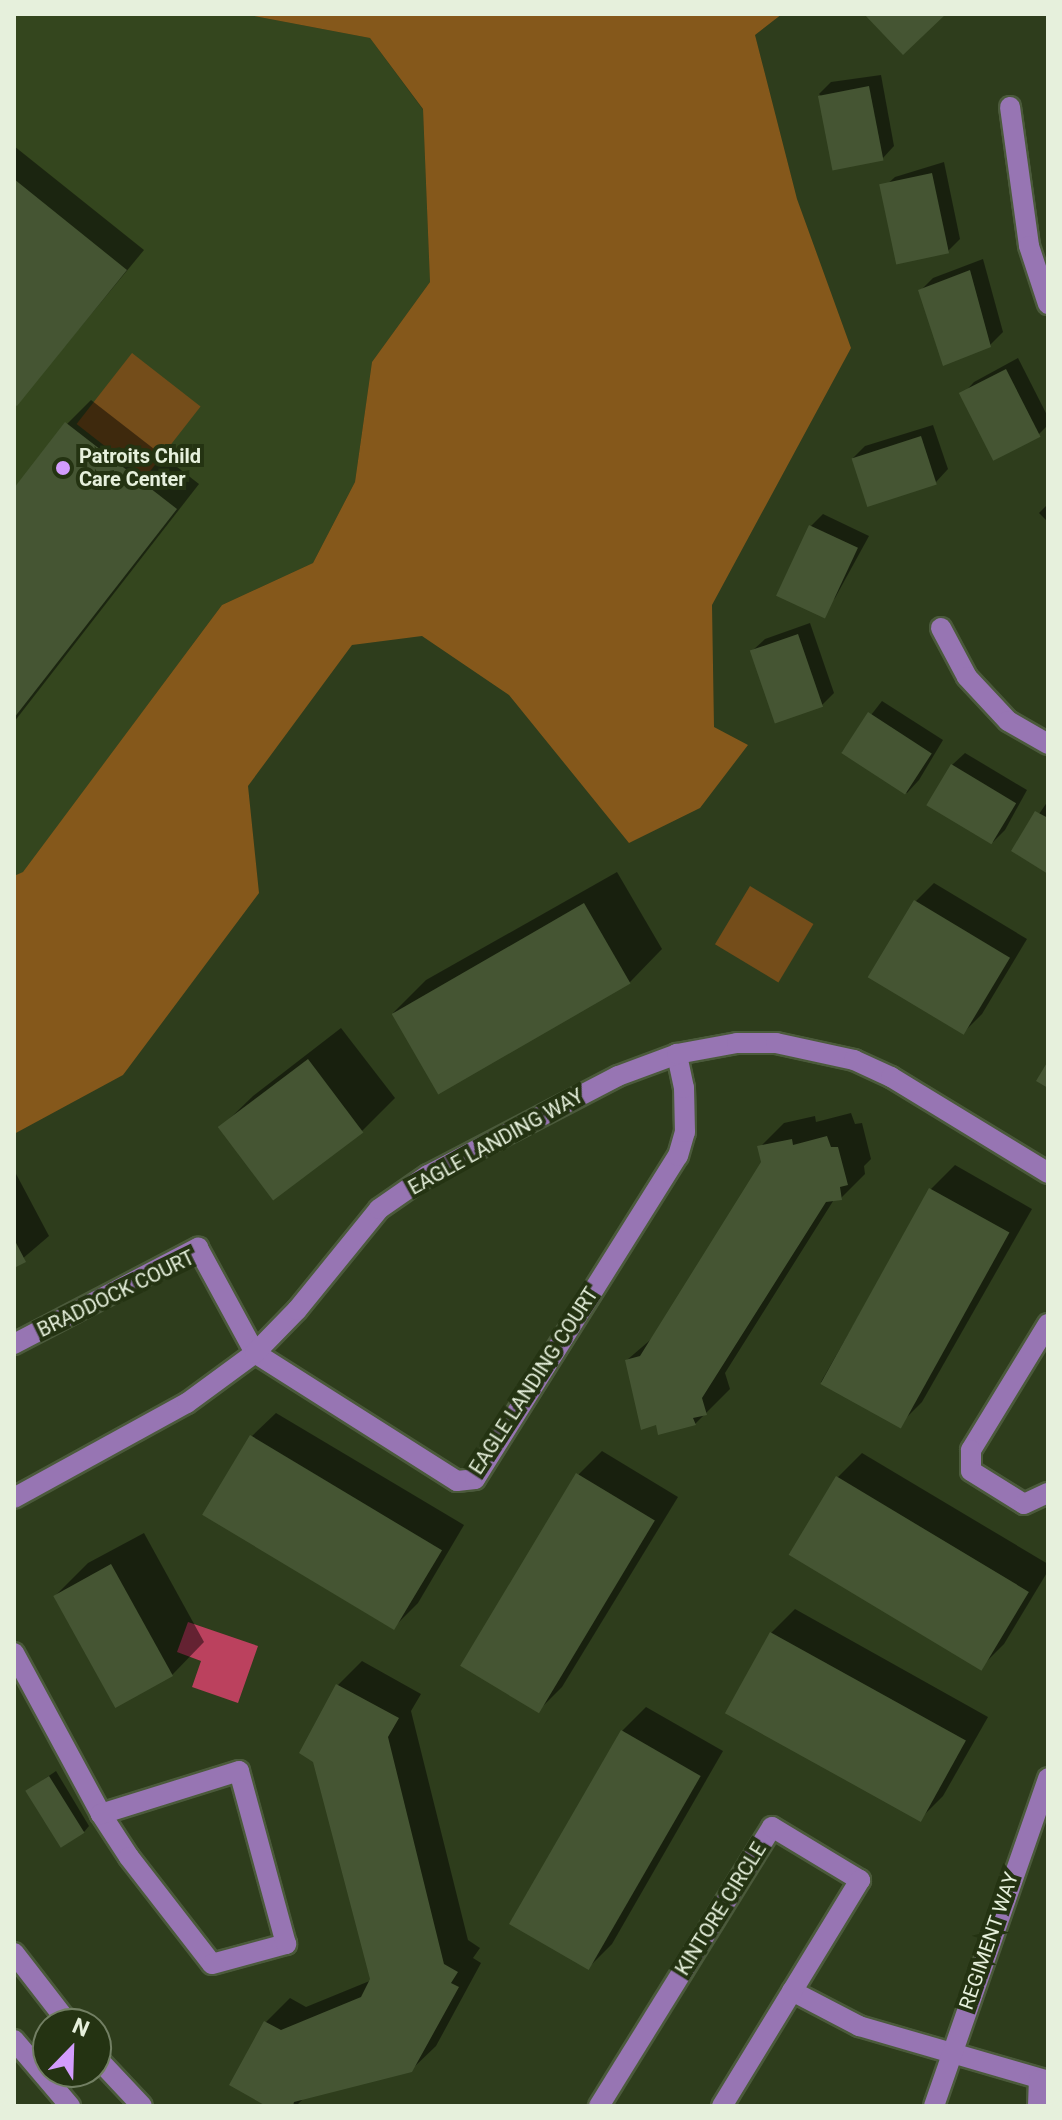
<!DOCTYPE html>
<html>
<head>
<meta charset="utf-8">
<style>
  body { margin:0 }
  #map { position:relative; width:1062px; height:2120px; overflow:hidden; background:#2e3d1c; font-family:Roboto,sans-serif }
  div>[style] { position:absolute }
  .built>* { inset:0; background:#34461e }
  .green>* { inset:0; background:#744d1a; transform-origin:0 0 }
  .forest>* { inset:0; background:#85581b }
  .water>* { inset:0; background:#bb415e }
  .shadow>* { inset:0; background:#0007 }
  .building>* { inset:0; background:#455533; transform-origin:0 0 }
  .roads { filter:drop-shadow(2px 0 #4b5a3b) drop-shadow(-2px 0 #4b5a3b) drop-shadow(0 2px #4b5a3b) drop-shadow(0 -2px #4b5a3b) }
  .minor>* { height:20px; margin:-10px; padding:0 10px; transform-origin:10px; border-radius:10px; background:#9775b3 }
  .dots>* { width:22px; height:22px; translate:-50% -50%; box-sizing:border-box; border:4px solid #243312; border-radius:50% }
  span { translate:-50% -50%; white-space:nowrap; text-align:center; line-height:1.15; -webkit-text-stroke:8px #243312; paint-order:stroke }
  .poi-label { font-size:20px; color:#e6f0dc; font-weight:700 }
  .left { translate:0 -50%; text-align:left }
  .street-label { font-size:20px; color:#e6f0dc }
  .frame { position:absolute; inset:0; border:16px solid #e6f0dc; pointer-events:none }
  .north { position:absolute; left:32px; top:2008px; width:80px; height:80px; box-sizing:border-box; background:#243312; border:2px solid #727f63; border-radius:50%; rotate:23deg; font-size:22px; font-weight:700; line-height:32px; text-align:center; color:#e6f0dc }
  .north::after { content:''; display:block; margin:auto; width:28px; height:36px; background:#d39cfd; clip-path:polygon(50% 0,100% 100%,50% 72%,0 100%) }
</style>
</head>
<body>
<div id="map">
  <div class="built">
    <i style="clip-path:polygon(14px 14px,244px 14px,370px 38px,423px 110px,430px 282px,372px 362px,355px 482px,313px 563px,222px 605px,23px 873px,14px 876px)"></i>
  </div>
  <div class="green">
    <i style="left:132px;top:353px;width:87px;height:90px;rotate:38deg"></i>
    <i style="left:750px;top:886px;width:74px;height:68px;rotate:31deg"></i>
  </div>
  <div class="forest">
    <i style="clip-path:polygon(244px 14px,782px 14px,755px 35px,797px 199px,851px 348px,712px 605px,714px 727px,748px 745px,700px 808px,629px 843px,509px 695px,422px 636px,352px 645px,248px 786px,259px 893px,123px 1075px,14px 1134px,14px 876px,23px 872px,222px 605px,313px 563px,355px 482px,372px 362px,430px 282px,423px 109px,370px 38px)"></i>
  </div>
  <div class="water">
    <i style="clip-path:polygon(188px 1622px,258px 1646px,238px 1703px,192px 1687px,201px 1661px,177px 1652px)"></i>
  </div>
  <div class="shadow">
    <i style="clip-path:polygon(881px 75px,894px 146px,882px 159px,819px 94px,831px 82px)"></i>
    <i style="clip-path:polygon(14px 146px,144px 250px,17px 404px,14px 402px)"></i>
    <i style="clip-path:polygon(944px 162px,960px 239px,948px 251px,882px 189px,895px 177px)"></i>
    <i style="clip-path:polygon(983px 259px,1003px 332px,990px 345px,920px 291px,933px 278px)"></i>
    <i style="clip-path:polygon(1018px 358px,1048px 417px,1048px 425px,1038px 435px,962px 395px,974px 382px)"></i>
    <i style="clip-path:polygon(91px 400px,199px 484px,14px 722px,14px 491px,67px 424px)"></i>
    <i style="clip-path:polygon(933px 425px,948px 469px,936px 482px,853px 458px,865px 446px)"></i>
    <i style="clip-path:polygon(1048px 504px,1048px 522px,1039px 513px)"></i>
    <i style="clip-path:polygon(823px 514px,869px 536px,835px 598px,823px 610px,811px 526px)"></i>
    <i style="clip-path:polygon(810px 623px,834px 693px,822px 705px,752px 651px,765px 639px)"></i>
    <i style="clip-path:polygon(882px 701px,943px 740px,919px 780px,907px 793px,842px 752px)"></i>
    <i style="clip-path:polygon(965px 753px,1027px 790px,1005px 830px,993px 842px,952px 765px)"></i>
    <i style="clip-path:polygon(1048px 801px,1048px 872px,1014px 850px)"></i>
    <i style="clip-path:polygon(617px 872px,662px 949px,630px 982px,393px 1013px,426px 980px)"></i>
    <i style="clip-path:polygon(934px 883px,1027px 939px,982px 1014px,963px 1033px,916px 901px)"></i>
    <i style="clip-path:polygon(341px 1028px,395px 1098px,363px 1130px,275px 1198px,220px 1128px,253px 1096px)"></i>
    <i style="clip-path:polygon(851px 1113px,855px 1124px,862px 1123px,871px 1159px,864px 1166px,865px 1174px,841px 1198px,835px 1198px,725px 1373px,730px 1389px,695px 1424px,627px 1360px,656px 1335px,763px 1163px,760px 1147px,784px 1123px,815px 1116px,816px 1122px)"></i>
    <i style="clip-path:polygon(955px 1165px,1032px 1209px,922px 1402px,898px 1426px,821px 1382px,931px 1189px)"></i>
    <i style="clip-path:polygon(14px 1170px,49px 1236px,14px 1266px)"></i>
    <i style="clip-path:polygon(276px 1413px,464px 1525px,418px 1603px,394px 1627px,252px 1436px)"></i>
    <i style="clip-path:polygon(602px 1451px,678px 1497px,562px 1687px,538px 1711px,578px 1475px)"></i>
    <i style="clip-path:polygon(862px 1453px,1048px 1564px,1048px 1571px,1004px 1644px,980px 1668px,791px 1555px,838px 1477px)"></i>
    <i style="clip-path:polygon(144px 1533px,204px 1642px,172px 1675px,55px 1596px,88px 1563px)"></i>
    <i style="clip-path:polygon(795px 1609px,988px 1717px,943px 1796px,919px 1820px,771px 1633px)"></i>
    <i style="clip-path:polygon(362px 1661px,421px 1694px,411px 1711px,468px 1940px,480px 1948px,473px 1958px,481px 1963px,436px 2046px,411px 2070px,305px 2097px,296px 2106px,270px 2106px,266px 2022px,290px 1998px,306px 2007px,372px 1980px,315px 1760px,302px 1752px,338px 1685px)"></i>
    <i style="clip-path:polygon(646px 1707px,723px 1751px,612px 1944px,588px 1968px,622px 1731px)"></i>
    <i style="clip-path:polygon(56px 1771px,89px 1826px,84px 1832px,27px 1791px)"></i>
  </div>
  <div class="building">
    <i style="clip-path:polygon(864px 14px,946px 14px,903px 55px)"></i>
    <i style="left:869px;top:86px;width:76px;height:52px;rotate:79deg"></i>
    <i style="left:932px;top:173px;width:82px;height:54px;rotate:78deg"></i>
    <i style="clip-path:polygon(14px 179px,127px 270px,17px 406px,14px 404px)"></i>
    <i style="clip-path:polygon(970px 270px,991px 347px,943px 366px,918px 290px)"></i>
    <i style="left:1006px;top:369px;width:76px;height:53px;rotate:63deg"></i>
    <i style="clip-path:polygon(65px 422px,177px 509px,14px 718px,14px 488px)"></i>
    <i style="left:921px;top:436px;width:51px;height:73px;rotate:72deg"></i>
    <i style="left:809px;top:525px;width:54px;height:78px;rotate:25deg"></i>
    <i style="left:798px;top:634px;width:77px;height:51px;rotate:71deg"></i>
    <i style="left:868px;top:712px;width:76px;height:49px;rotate:33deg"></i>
    <i style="left:951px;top:764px;width:76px;height:48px;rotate:31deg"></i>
    <i style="clip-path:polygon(1035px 811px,1048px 818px,1048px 874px,1011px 851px)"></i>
    <i style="left:914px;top:900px;width:112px;height:90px;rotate:31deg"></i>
    <i style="left:584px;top:903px;width:93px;height:222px;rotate:60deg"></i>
    <i style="left:308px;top:1059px;width:92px;height:113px;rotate:53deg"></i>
    <i style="clip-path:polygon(1048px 1061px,1048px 1088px,1036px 1081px)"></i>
    <i style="clip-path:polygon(827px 1136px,831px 1147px,838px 1147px,848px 1185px,840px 1187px,842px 1200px,826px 1202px,702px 1398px,707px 1415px,693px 1418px,696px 1425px,658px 1435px,656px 1425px,641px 1430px,625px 1360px,640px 1356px,761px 1162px,757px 1146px,792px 1139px,793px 1145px)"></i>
    <i style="left:929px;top:1188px;width:92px;height:224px;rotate:29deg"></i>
    <i style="clip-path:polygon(14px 1239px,26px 1262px,14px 1268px)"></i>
    <i style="left:250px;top:1435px;width:224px;height:93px;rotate:31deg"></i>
    <i style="left:576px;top:1473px;width:92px;height:225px;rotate:31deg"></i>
    <i style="left:836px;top:1476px;width:225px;height:92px;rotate:31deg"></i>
    <i style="left:111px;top:1564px;width:128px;height:66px;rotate:61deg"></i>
    <i style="left:770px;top:1632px;width:224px;height:93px;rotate:29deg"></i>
    <i style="clip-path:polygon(336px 1684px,399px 1718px,388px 1737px,444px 1964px,458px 1972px,451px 1983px,459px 1987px,412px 2072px,294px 2102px,293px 2106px,266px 2106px,229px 2085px,264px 2021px,281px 2030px,361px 1997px,370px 1979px,313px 1762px,299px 1753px)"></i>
    <i style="left:621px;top:1730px;width:92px;height:224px;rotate:30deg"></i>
    <i style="left:49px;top:1776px;width:67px;height:28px;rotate:58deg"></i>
  </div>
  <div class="roads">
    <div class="minor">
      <i style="left:1010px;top:107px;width:140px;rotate:82.2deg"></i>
      <i style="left:1029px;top:246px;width:61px;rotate:71.9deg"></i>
      <i style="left:941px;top:628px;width:55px;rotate:62deg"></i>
      <i style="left:967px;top:677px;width:60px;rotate:47deg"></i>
      <i style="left:1008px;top:721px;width:46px;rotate:29.9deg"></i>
      <i style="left:1048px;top:1324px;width:148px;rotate:121.4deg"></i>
      <i style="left:971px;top:1450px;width:21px;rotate:90deg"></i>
      <i style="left:971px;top:1471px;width:62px;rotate:31.9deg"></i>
      <i style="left:1024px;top:1504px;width:26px;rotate:-25deg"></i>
      <i style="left:14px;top:1344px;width:208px;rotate:-27.6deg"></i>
      <i style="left:198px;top:1248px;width:119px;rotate:61.5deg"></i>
      <i style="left:255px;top:1353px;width:239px;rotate:32.4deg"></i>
      <i style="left:457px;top:1481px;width:18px;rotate:-6deg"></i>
      <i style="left:475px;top:1479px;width:381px;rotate:-57.9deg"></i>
      <i style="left:678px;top:1156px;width:25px;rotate:-74deg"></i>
      <i style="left:685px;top:1132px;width:44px;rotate:-91.3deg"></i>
      <i style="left:684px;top:1088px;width:35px;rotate:-102deg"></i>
      <i style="left:14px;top:1498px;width:197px;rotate:-28.8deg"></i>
      <i style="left:187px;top:1403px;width:84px;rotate:-36.3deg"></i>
      <i style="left:255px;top:1353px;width:60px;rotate:-45.7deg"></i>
      <i style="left:297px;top:1310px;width:130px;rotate:-50.9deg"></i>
      <i style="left:379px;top:1209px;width:60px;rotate:-34.8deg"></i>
      <i style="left:428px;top:1175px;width:214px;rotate:-27.5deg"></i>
      <i style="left:618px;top:1076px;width:63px;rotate:-20.4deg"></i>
      <i style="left:677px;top:1054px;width:61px;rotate:-10.4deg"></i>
      <i style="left:737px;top:1043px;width:39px"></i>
      <i style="left:776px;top:1043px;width:80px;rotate:12.3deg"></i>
      <i style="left:854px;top:1060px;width:41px;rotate:24.7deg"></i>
      <i style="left:891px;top:1077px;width:184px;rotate:31.4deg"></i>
      <i style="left:14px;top:1653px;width:183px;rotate:61.6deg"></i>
      <i style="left:101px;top:1814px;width:51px;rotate:56.9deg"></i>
      <i style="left:129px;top:1857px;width:135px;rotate:52.2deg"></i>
      <i style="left:212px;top:1964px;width:77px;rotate:-15.1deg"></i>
      <i style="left:286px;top:1944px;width:179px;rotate:-105.2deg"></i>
      <i style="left:239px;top:1771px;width:145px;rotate:162.7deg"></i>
      <i style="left:14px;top:1953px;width:90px;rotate:52.2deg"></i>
      <i style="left:792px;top:1991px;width:76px;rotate:27.6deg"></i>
      <i style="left:859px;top:2026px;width:197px;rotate:16.2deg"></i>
      <i style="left:14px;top:2040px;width:87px;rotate:49.7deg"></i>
      <i style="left:96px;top:2057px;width:67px;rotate:46.8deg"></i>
      <i style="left:599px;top:2106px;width:328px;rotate:-58.2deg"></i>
      <i style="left:772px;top:1827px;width:103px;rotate:31.1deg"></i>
      <i style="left:860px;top:1880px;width:265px;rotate:121.4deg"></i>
      <i style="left:934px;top:2106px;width:347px;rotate:-70.8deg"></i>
      <i style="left:1038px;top:2106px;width:26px;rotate:-88deg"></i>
    </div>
  </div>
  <div class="dots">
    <i style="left:63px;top:468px;background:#d39cfd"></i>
  </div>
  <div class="poi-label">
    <span class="left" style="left:79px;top:468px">Patroits Child<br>Care Center</span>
  </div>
  <div class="street-label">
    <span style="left:496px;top:1142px;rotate:-29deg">EAGLE LANDING WAY</span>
    <span style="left:116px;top:1294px;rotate:-26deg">BRADDOCK COURT</span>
    <span style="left:534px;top:1381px;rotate:-57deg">EAGLE LANDING COURT</span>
    <span style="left:721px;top:1909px;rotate:-58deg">KINTORE CIRCLE</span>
    <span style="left:989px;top:1941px;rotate:-71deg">REGIMENT WAY</span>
  </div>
  <div class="frame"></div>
  <div class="north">N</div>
</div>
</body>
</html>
